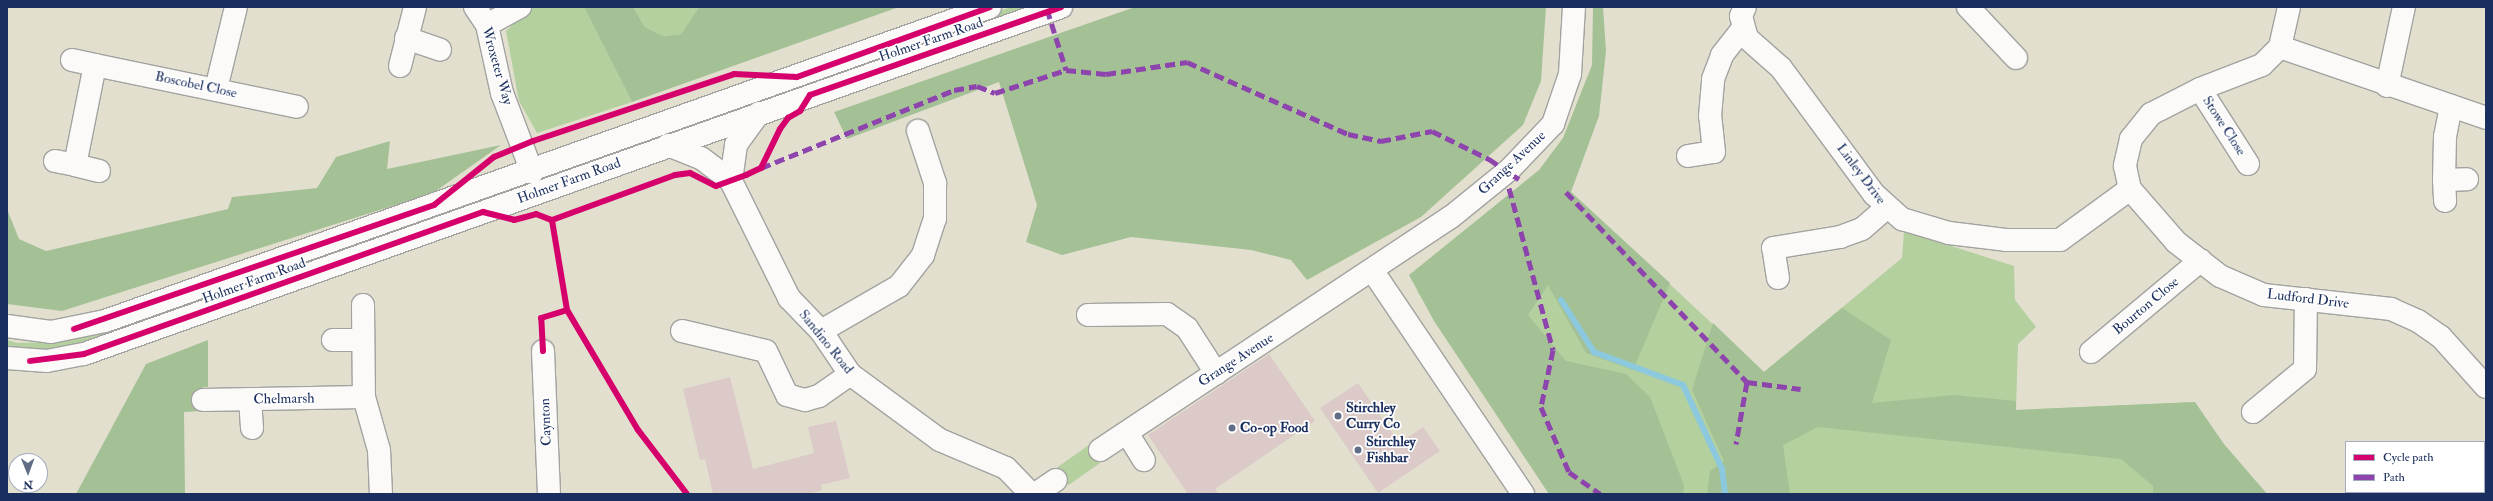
<!DOCTYPE html>
<html>
<head>
<meta charset="utf-8">
<style>
  body { margin:0 }
  #map { position:relative; width:2493px; height:501px; overflow:hidden; background:#e2dfcf; font-family:"IM FELL Double Pica",serif }
  div>[style] { position:absolute }
  .green>* { inset:0; background:#b3d09e; transform-origin:0 0 }
  .forest>* { inset:0; background:#a4c196 }
  .stream>* { height:6px; margin:-3px; padding:0 3px; transform-origin:3px; border-radius:3px; background:#8cc9de }
  .building>* { inset:0; background:#dbcac8 }
  .roads { filter:drop-shadow(1px 0 #a2a3a0) drop-shadow(-1px 0 #a2a3a0) drop-shadow(0 1px #a2a3a0) drop-shadow(0 -1px #a2a3a0) }
  .minor>* { height:22px; margin:-11px; padding:0 11px; transform-origin:11px; border-radius:11px; background:#fbfaf8 }
  .quiet>* { height:5px; margin-top:-2.5px; transform-origin:0; background:repeating-linear-gradient(90deg,#8e44ad 0 10px,transparent 0 15px) }
  .cycleway>* { height:6px; margin:-3px; padding:0 3px; transform-origin:3px; border-radius:3px; background:#d6006c }
  .dots>* { width:11px; height:11px; translate:-50% -50%; box-sizing:border-box; border:2px solid #fff; border-radius:50% }
  span { translate:-50% -50%; white-space:nowrap; text-align:center; line-height:1.15; -webkit-text-stroke:3.5px #fff; paint-order:stroke }
  .street-label { font-size:14px; color:#1b2f5e }
  .poi-label { font-size:14px; color:#1b2f5e; font-weight:700 }
  .left { translate:0 -50%; text-align:left }
  .frame { position:absolute; inset:0; border:8px solid #1b2f5e; pointer-events:none }
  .legend { position:absolute; left:2345px; top:441px; width:140px; height:52px; box-sizing:border-box; background:#fff; border:1px solid #a4acbf; margin:0; padding:5px 7px; list-style:none; font-size:12px; color:#1b2f5e }
  .legend li { display:flex; align-items:center; gap:8px; height:20px }
  .legend b { width:20px; border:1px solid #a4acbf }
  .north { position:absolute; left:8px; top:453px; width:40px; height:40px; box-sizing:border-box; background:#fff; border:1px solid #a4acbf; border-radius:50%; rotate:179deg; font-size:11px; font-weight:700; line-height:16px; text-align:center; color:#1b2f5e }
  .north::after { content:''; display:block; margin:auto; width:14px; height:18px; background:#616d86; clip-path:polygon(50% 0,100% 100%,50% 72%,0 100%) }
</style>
</head>
<body>
<div id="map">
  <div class="green">
    <i style="clip-path:polygon(532px 7px,584px 7px,632px 102px,537px 133px,519px 101px,506px 31px)"></i>
    <i style="clip-path:polygon(633px 7px,699px 7px,681px 34px,663px 36px,645px 27px)"></i>
    <i style="clip-path:polygon(1011px 7px,1042px 7px,76px 350px,7px 351px,7px 340px,17px 343px,52px 342px,367px 238px)"></i>
    <i style="clip-path:polygon(1571px 192px,1764px 372px,1902px 258px,1904px 231px,2014px 266px,2015px 300px,2036px 327px,2018px 344px,2016px 410px,2195px 402px,2209px 429px,2267px 494px,1549px 494px,1417px 291px)"></i>
    <i style="left:1089px;top:445px;width:21px;height:40px;rotate:55deg"></i>
  </div>
  <div class="forest">
    <i style="clip-path:polygon(584px 7px,633px 7px,645px 27px,663px 36px,681px 34px,699px 7px,899px 7px,632px 102px)"></i>
    <i style="clip-path:polygon(1135px 7px,1546px 7px,1541px 81px,1523px 125px,1421px 217px,1307px 280px,1291px 260px,1251px 250px,1131px 237px,1062px 255px,1026px 242px,1037px 205px,999px 82px,847px 139px,834px 112px)"></i>
    <i style="clip-path:polygon(1593px 7px,1603px 7px,1606px 51px,1599px 116px,1571px 192px,1670px 283px,1633px 370px,1586px 353px,1548px 285px,1528px 315px,1566px 361px,1626px 374px,1650px 397px,1684px 485px,1683px 494px,1549px 494px,1434px 321px,1409px 275px,1539px 170px,1563px 138px,1592px 65px)"></i>
    <i style="clip-path:polygon(390px 141px,387px 169px,501px 145px,433px 193px,62px 311px,7px 304px,7px 209px,19px 239px,46px 251px,228px 209px,232px 197px,317px 188px,336px 157px)"></i>
    <i style="clip-path:polygon(1842px 308px,1891px 340px,1872px 403px,1954px 395px,2016px 401px,2016px 410px,2195px 402px,2224px 444px,2267px 494px,2153px 494px,2153px 486px,2121px 459px,1818px 427px,1783px 445px,1790px 494px,1707px 494px,1710px 471px,1724px 461px,1692px 390px,1713px 323px,1764px 372px)"></i>
    <i style="clip-path:polygon(208px 340px,208px 387px,203px 387px,203px 411px,184px 412px,185px 493px,76px 494px,146px 364px)"></i>
  </div>
  <div class="stream">
    <i style="left:1561px;top:300px;width:62px;rotate:57.6deg"></i>
    <i style="left:1594px;top:352px;width:95px;rotate:20.3deg"></i>
    <i style="left:1683px;top:385px;width:93px;rotate:65.1deg"></i>
    <i style="left:1722px;top:469px;width:25px;rotate:83deg"></i>
  </div>
  <div class="building">
    <i style="clip-path:polygon(1269px 354px,1315px 421px,1215px 489px,1219px 494px,1188px 494px,1148px 435px)"></i>
    <i style="clip-path:polygon(730px 377px,753px 469px,814px 453px,808px 427px,836px 421px,850px 478px,821px 485px,822px 490px,808px 494px,713px 494px,705px 459px,700px 460px,683px 389px)"></i>
    <i style="clip-path:polygon(1358px 383px,1399px 443px,1423px 427px,1440px 451px,1378px 493px,1320px 408px)"></i>
  </div>
  <div class="roads">
    <div class="minor">
      <i style="left:475px;top:7px;width:22px;rotate:56deg"></i>
      <i style="left:487px;top:25px;width:70px;rotate:77.6deg"></i>
      <i style="left:502px;top:93px;width:85px;rotate:69.2deg"></i>
      <i style="left:1745px;top:7px;width:10px;rotate:114deg"></i>
      <i style="left:1741px;top:16px;width:23px;rotate:75deg"></i>
      <i style="left:1747px;top:38px;width:45px;rotate:41.4deg"></i>
      <i style="left:1781px;top:68px;width:157px;rotate:53.6deg"></i>
      <i style="left:1874px;top:194px;width:38px;rotate:42deg"></i>
      <i style="left:1902px;top:219px;width:49px;rotate:16.6deg"></i>
      <i style="left:1949px;top:233px;width:57px;rotate:7deg"></i>
      <i style="left:2006px;top:240px;width:54px"></i>
      <i style="left:2060px;top:240px;width:87px;rotate:-36.1deg"></i>
      <i style="left:1968px;top:7px;width:70px;rotate:46.7deg"></i>
      <i style="left:2289px;top:7px;width:41px;rotate:102.7deg"></i>
      <i style="left:2280px;top:47px;width:25px;rotate:135deg"></i>
      <i style="left:2262px;top:65px;width:66px;rotate:158.8deg"></i>
      <i style="left:2200px;top:89px;width:55px;rotate:153deg"></i>
      <i style="left:2151px;top:114px;width:32px;rotate:129deg"></i>
      <i style="left:2131px;top:139px;width:28px;rotate:103deg"></i>
      <i style="left:2125px;top:166px;width:24px;rotate:78deg"></i>
      <i style="left:2130px;top:189px;width:70px;rotate:49deg"></i>
      <i style="left:2176px;top:242px;width:56px;rotate:37.7deg"></i>
      <i style="left:2220px;top:276px;width:48px;rotate:23.4deg"></i>
      <i style="left:2264px;top:295px;width:128px;rotate:6.3deg"></i>
      <i style="left:2391px;top:309px;width:30px;rotate:24deg"></i>
      <i style="left:2418px;top:321px;width:28px;rotate:35deg"></i>
      <i style="left:2441px;top:337px;width:67px;rotate:48deg"></i>
      <i style="left:487px;top:25px;width:38px;rotate:-29deg"></i>
      <i style="left:406px;top:38px;width:36px;rotate:19deg"></i>
      <i style="left:2280px;top:47px;width:218px;rotate:19deg"></i>
      <i style="left:72px;top:60px;width:24px;rotate:12deg"></i>
      <i style="left:400px;top:66px;width:61px;rotate:-75.7deg"></i>
      <i style="left:2387px;top:86px;width:81px;rotate:-77.9deg"></i>
      <i style="left:216px;top:89px;width:84px;rotate:-76.3deg"></i>
      <i style="left:2200px;top:89px;width:89px;rotate:57.4deg"></i>
      <i style="left:2451px;top:106px;width:32px;rotate:101deg"></i>
      <i style="left:2445px;top:137px;width:43px;rotate:91.3deg"></i>
      <i style="left:2444px;top:180px;width:23px;rotate:-2deg"></i>
      <i style="left:759px;top:113px;width:39px;rotate:126deg"></i>
      <i style="left:736px;top:145px;width:36px;rotate:98deg"></i>
      <i style="left:731px;top:181px;width:131px;rotate:63.6deg"></i>
      <i style="left:789px;top:298px;width:46px;rotate:45.9deg"></i>
      <i style="left:821px;top:331px;width:52px;rotate:56deg"></i>
      <i style="left:850px;top:374px;width:112px;rotate:36.3deg"></i>
      <i style="left:940px;top:440px;width:72px;rotate:23deg"></i>
      <i style="left:1006px;top:468px;width:36px;rotate:46deg"></i>
      <i style="left:668px;top:145px;width:35px;rotate:22deg"></i>
      <i style="left:701px;top:158px;width:38px;rotate:37deg"></i>
      <i style="left:1688px;top:156px;width:26px;rotate:-9deg"></i>
      <i style="left:1714px;top:152px;width:36px;rotate:-96deg"></i>
      <i style="left:1710px;top:116px;width:37px;rotate:-85deg"></i>
      <i style="left:1713px;top:79px;width:26px;rotate:-69deg"></i>
      <i style="left:1722px;top:55px;width:34px;rotate:-52deg"></i>
      <i style="left:55px;top:161px;width:20px;rotate:11deg"></i>
      <i style="left:99px;top:171px;width:25px;rotate:-166deg"></i>
      <i style="left:75px;top:165px;width:102px;rotate:-78.7deg"></i>
      <i style="left:95px;top:65px;width:206px;rotate:11.7deg"></i>
      <i style="left:2444px;top:180px;width:21px;rotate:87deg"></i>
      <i style="left:1372px;top:270px;width:270px;rotate:56deg"></i>
      <i style="left:1778px;top:278px;width:30px;rotate:-99deg"></i>
      <i style="left:1773px;top:248px;width:68px;rotate:-9.3deg"></i>
      <i style="left:1840px;top:237px;width:23px;rotate:-20deg"></i>
      <i style="left:1862px;top:229px;width:32px;rotate:-41deg"></i>
      <i style="left:363px;top:305px;width:92px;rotate:89.4deg"></i>
      <i style="left:364px;top:397px;width:55px;rotate:74.2deg"></i>
      <i style="left:379px;top:450px;width:44px;rotate:87.4deg"></i>
      <i style="left:1088px;top:315px;width:79px;rotate:-0.7deg"></i>
      <i style="left:1167px;top:314px;width:24px;rotate:35deg"></i>
      <i style="left:1187px;top:328px;width:54px;rotate:57.2deg"></i>
      <i style="left:7px;top:326px;width:44px;rotate:7.8deg"></i>
      <i style="left:51px;top:332px;width:55px;rotate:-11.5deg"></i>
      <i style="left:105px;top:321px;width:939px;rotate:-19.53deg"></i>
      <i style="left:682px;top:331px;width:86px;rotate:13.4deg"></i>
      <i style="left:766px;top:351px;width:49px;rotate:64.5deg"></i>
      <i style="left:787px;top:395px;width:19px;rotate:16deg"></i>
      <i style="left:805px;top:400px;width:15px;rotate:-16deg"></i>
      <i style="left:819px;top:396px;width:38px;rotate:-35deg"></i>
      <i style="left:821px;top:331px;width:90px;rotate:-30deg"></i>
      <i style="left:899px;top:286px;width:39px;rotate:-52deg"></i>
      <i style="left:923px;top:255px;width:38px;rotate:-72deg"></i>
      <i style="left:935px;top:219px;width:36px;rotate:-90deg"></i>
      <i style="left:935px;top:183px;width:55px;rotate:-108.1deg"></i>
      <i style="left:333px;top:340px;width:30px"></i>
      <i style="left:543px;top:351px;width:143px;rotate:87.6deg"></i>
      <i style="left:2091px;top:352px;width:143px;rotate:-39.9deg"></i>
      <i style="left:7px;top:358px;width:40px;rotate:4.3deg"></i>
      <i style="left:47px;top:361px;width:38px;rotate:-11deg"></i>
      <i style="left:84px;top:354px;width:1037px;rotate:-19.55deg"></i>
      <i style="left:250px;top:399px;width:29px;rotate:86deg"></i>
      <i style="left:203px;top:400px;width:161px;rotate:-1.1deg"></i>
      <i style="left:2253px;top:412px;width:67px;rotate:-39.6deg"></i>
      <i style="left:2305px;top:369px;width:70px;rotate:-89.2deg"></i>
      <i style="left:1127px;top:433px;width:32px;rotate:58deg"></i>
      <i style="left:1100px;top:450px;width:421px;rotate:-33.6deg"></i>
      <i style="left:1451px;top:217px;width:75px;rotate:-39deg"></i>
      <i style="left:1509px;top:170px;width:64px;rotate:-46.3deg"></i>
      <i style="left:1553px;top:124px;width:53px;rotate:-71.2deg"></i>
      <i style="left:1570px;top:74px;width:67px;rotate:-86.6deg"></i>
      <i style="left:1035px;top:494px;width:25px;rotate:-34deg"></i>
    </div>
  </div>
  <div class="quiet">
    <i style="left:1047px;top:9px;width:64px;rotate:72.7deg"></i>
    <i style="left:761px;top:168px;width:208px;rotate:-22deg"></i>
    <i style="left:954px;top:90px;width:23px;rotate:-10deg"></i>
    <i style="left:977px;top:86px;width:19px;rotate:21deg"></i>
    <i style="left:995px;top:93px;width:75px;rotate:-17.9deg"></i>
    <i style="left:1066px;top:70px;width:40px;rotate:5.7deg"></i>
    <i style="left:1106px;top:74px;width:82px;rotate:-8.4deg"></i>
    <i style="left:1187px;top:62px;width:176px;rotate:24.1deg"></i>
    <i style="left:1348px;top:134px;width:34px;rotate:12deg"></i>
    <i style="left:1381px;top:141px;width:52px;rotate:-11.1deg"></i>
    <i style="left:1432px;top:131px;width:64px;rotate:26.2deg"></i>
    <i style="left:1489px;top:159px;width:36px;rotate:34deg"></i>
    <i style="left:1509px;top:188px;width:168px;rotate:74.8deg"></i>
    <i style="left:1553px;top:350px;width:58px;rotate:101.9deg"></i>
    <i style="left:1541px;top:407px;width:71px;rotate:66.7deg"></i>
    <i style="left:1569px;top:472px;width:38px;rotate:35deg"></i>
    <i style="left:1566px;top:192px;width:262px;rotate:46.4deg"></i>
    <i style="left:1747px;top:382px;width:63px;rotate:100.1deg"></i>
    <i style="left:1747px;top:382px;width:54px;rotate:7.4deg"></i>
  </div>
  <div class="cycleway">
    <i style="left:74px;top:329px;width:381px;rotate:-19deg"></i>
    <i style="left:434px;top:205px;width:77px;rotate:-38.7deg"></i>
    <i style="left:494px;top:157px;width:42px;rotate:-22.3deg"></i>
    <i style="left:533px;top:141px;width:212px;rotate:-18.4deg"></i>
    <i style="left:734px;top:74px;width:63px;rotate:2.7deg"></i>
    <i style="left:797px;top:77px;width:205px;rotate:-19.9deg"></i>
    <i style="left:543px;top:351px;width:33px;rotate:-93deg"></i>
    <i style="left:541px;top:318px;width:27px;rotate:-17deg"></i>
    <i style="left:30px;top:361px;width:54px;rotate:-7.4deg"></i>
    <i style="left:84px;top:354px;width:424px;rotate:-19.6deg"></i>
    <i style="left:483px;top:212px;width:32px;rotate:14deg"></i>
    <i style="left:514px;top:220px;width:23px;rotate:-15deg"></i>
    <i style="left:536px;top:214px;width:17px;rotate:21deg"></i>
    <i style="left:687px;top:494px;width:81px;rotate:-127.4deg"></i>
    <i style="left:638px;top:430px;width:139px;rotate:-120.6deg"></i>
    <i style="left:567px;top:310px;width:91px;rotate:-99.5deg"></i>
    <i style="left:552px;top:220px;width:131px;rotate:-20.1deg"></i>
    <i style="left:675px;top:175px;width:15px;rotate:-8deg"></i>
    <i style="left:690px;top:173px;width:29px;rotate:27deg"></i>
    <i style="left:716px;top:186px;width:32px;rotate:-20deg"></i>
    <i style="left:746px;top:175px;width:17px;rotate:-25deg"></i>
    <i style="left:761px;top:168px;width:43px;rotate:-64deg"></i>
    <i style="left:780px;top:129px;width:14px;rotate:-54deg"></i>
    <i style="left:788px;top:118px;width:14px;rotate:-30deg"></i>
    <i style="left:800px;top:111px;width:19px;rotate:-58deg"></i>
    <i style="left:810px;top:95px;width:266px;rotate:-19.3deg"></i>
  </div>
  <div class="dots">
    <i style="left:1338px;top:416px;background:#616d86"></i>
    <i style="left:1232px;top:428px;background:#616d86"></i>
    <i style="left:1358px;top:450px;background:#616d86"></i>
  </div>
  <div class="street-label">
    <span style="left:931px;top:40px;rotate:-19deg">Holmer Farm Road</span>
    <span style="left:497px;top:66px;rotate:74deg">Wroxeter Way</span>
    <span style="left:196px;top:85px;rotate:12deg">Boscobel Close</span>
    <span style="left:2224px;top:126px;rotate:57deg">Stowe Close</span>
    <span style="left:1512px;top:163px;rotate:-43deg">Grange Avenue</span>
    <span style="left:1861px;top:174px;rotate:53deg">Linley Drive</span>
    <span style="left:569px;top:181px;rotate:-20deg">Holmer Farm Road</span>
    <span style="left:254px;top:281px;rotate:-20deg">Holmer Farm Road</span>
    <span style="left:2308px;top:299px;rotate:7deg">Ludford Drive</span>
    <span style="left:2146px;top:306px;rotate:-40deg">Bourton Close</span>
    <span style="left:826px;top:342px;rotate:51deg">Sandino Road</span>
    <span style="left:1236px;top:360px;rotate:-33deg">Grange Avenue</span>
    <span style="left:284px;top:399px;rotate:-1deg">Chelmarsh</span>
    <span style="left:546px;top:422px;rotate:-92deg">Caynton</span>
  </div>
  <div class="poi-label">
    <span class="left" style="left:1346px;top:416px">Stirchley<br>Curry Co</span>
    <span class="left" style="left:1240px;top:428px">Co-op Food</span>
    <span class="left" style="left:1366px;top:450px">Stirchley<br>Fishbar</span>
  </div>
  <div class="frame"></div>
  <ul class="legend">
  <li><b style="height:5px;background:#d6006c"></b>Cycle path</li>
  <li><b style="height:5px;background:#8e44ad"></b>Path</li>
  </ul>
  <div class="north">N</div>
</div>
</body>
</html>
